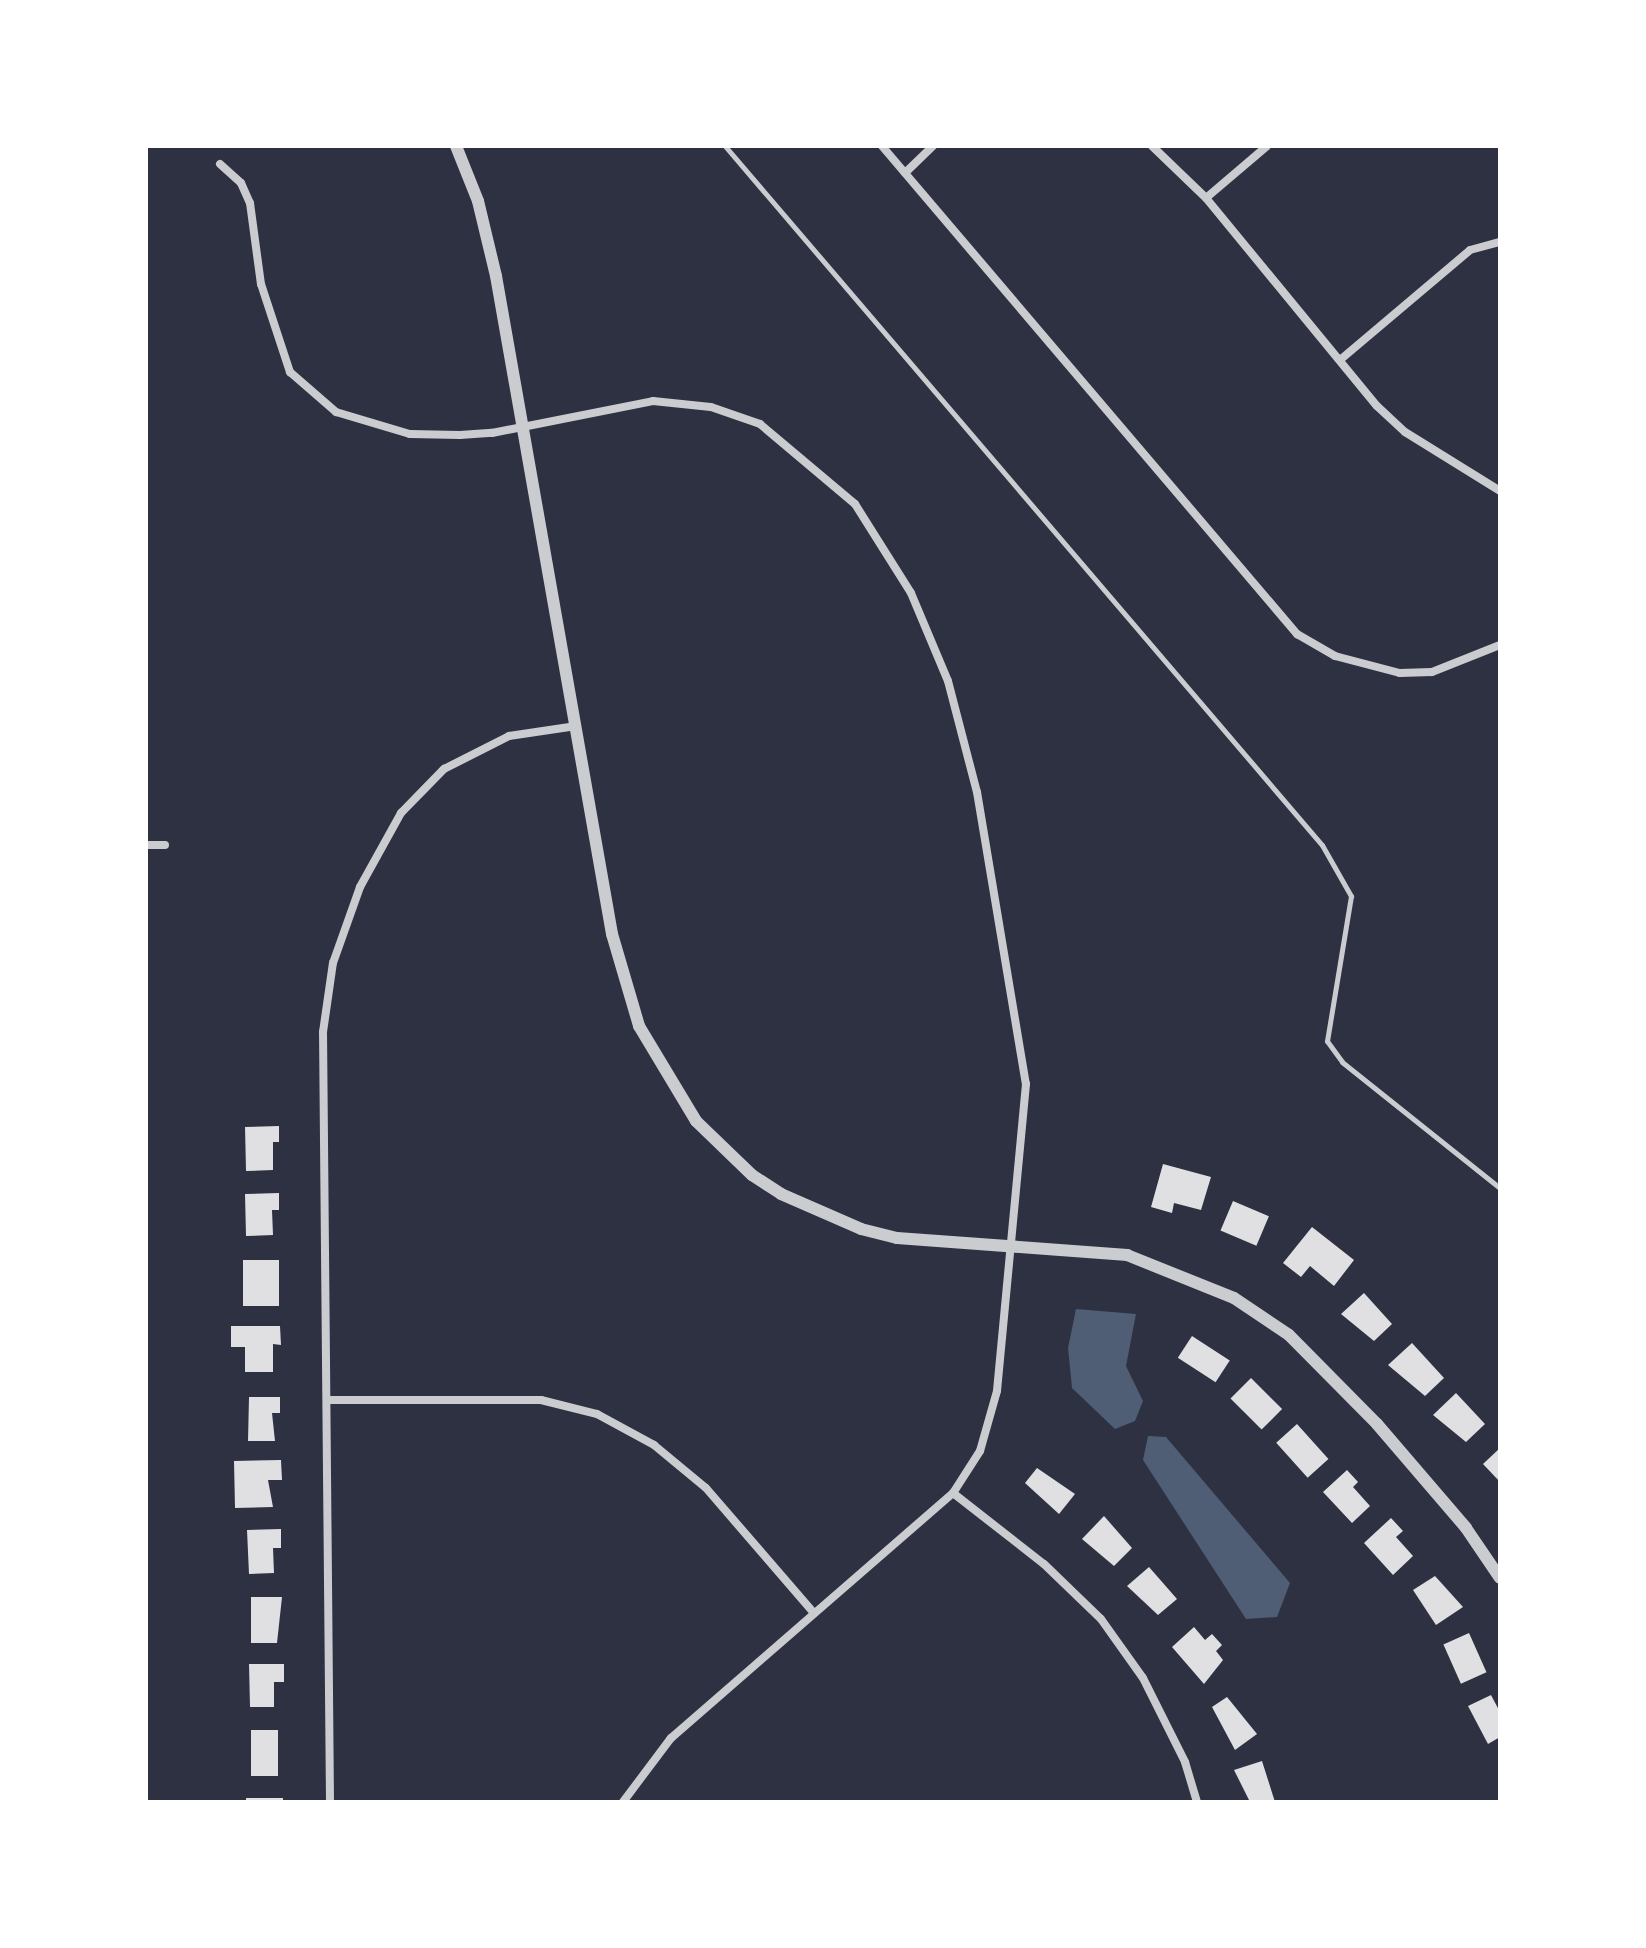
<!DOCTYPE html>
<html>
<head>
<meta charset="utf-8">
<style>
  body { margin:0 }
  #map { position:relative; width:1646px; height:1948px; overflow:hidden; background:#2d3142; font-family:"Source Sans 3",sans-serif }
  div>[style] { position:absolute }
  .water>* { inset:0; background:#4f5d75 }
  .building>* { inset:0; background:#e0e0e3; transform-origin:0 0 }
  .service>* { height:5px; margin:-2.5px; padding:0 2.5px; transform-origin:2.5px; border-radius:2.5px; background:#caccd0 }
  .minor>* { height:8px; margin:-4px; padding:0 4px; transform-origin:4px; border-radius:4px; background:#caccd0 }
  .tertiary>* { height:12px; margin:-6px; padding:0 6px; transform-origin:6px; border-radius:6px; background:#caccd0 }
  span { translate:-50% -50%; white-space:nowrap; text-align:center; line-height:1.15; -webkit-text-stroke:6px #fff; paint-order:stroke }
  .frame { position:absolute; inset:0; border:148px solid #fff; pointer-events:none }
</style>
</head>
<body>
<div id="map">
  <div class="water">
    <i style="clip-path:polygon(1076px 1309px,1136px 1314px,1126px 1366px,1143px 1401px,1135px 1421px,1115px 1429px,1072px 1388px,1068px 1348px)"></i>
    <i style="clip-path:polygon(1148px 1436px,1166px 1437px,1290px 1583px,1277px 1617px,1246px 1619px,1143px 1460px)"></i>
  </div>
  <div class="building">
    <i style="clip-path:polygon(279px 1126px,279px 1142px,273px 1142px,273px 1170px,246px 1171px,245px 1127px)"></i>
    <i style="clip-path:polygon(1163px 1164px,1211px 1177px,1201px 1210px,1174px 1203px,1172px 1213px,1151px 1207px)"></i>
    <i style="clip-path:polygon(279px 1193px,279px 1210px,272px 1210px,273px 1235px,246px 1236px,245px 1194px)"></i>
    <i style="left:1233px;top:1201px;width:39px;height:32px;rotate:23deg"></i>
    <i style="clip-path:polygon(1312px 1227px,1354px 1260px,1334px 1286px,1310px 1266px,1301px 1277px,1283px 1263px)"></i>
    <i style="left:243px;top:1260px;width:36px;height:46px"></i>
    <i style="clip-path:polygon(1364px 1293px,1392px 1324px,1374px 1341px,1341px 1314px)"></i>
    <i style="clip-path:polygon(231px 1326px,280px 1326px,281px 1345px,273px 1344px,273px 1372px,245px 1372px,245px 1347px,231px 1347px)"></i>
    <i style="left:1192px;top:1336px;width:45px;height:26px;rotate:33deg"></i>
    <i style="clip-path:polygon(1412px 1343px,1444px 1378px,1425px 1396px,1388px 1365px)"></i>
    <i style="left:1251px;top:1378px;width:44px;height:29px;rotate:45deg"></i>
    <i style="clip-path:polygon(1456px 1393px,1485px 1424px,1466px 1442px,1433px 1415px)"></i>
    <i style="clip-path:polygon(249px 1397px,280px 1397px,280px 1413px,272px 1413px,275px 1441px,248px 1441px)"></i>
    <i style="left:1297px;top:1424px;width:47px;height:28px;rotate:48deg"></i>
    <i style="clip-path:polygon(1500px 1448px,1500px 1482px,1483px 1464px)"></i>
    <i style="clip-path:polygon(281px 1460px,282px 1480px,268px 1480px,273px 1507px,235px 1508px,234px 1461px)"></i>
    <i style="clip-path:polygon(1037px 1468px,1075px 1494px,1059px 1514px,1025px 1483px)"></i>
    <i style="clip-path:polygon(1347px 1470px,1358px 1482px,1353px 1487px,1370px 1506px,1352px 1523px,1323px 1492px)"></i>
    <i style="clip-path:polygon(1104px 1516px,1132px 1548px,1114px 1566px,1082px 1539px)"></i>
    <i style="clip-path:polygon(1391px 1518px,1403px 1531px,1396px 1537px,1413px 1556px,1393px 1575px,1364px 1543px)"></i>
    <i style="clip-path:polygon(281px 1529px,281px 1548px,273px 1548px,274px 1573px,249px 1574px,247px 1530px)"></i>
    <i style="clip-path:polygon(1149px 1567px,1177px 1599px,1158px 1615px,1127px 1586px)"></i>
    <i style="clip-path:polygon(1435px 1576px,1463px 1607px,1436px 1625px,1413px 1590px)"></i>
    <i style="clip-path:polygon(251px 1597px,282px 1597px,277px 1643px,251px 1643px)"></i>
    <i style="clip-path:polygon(1194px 1627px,1205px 1640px,1212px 1634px,1222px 1645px,1216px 1651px,1223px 1660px,1204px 1684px,1172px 1647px)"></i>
    <i style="left:1469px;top:1633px;width:43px;height:28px;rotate:66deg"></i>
    <i style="clip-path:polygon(249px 1664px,284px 1664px,284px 1682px,274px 1682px,274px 1707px,250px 1707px)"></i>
    <i style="clip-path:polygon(1491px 1695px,1500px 1712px,1500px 1737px,1488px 1744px,1468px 1706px)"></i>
    <i style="clip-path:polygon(1227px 1697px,1257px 1734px,1235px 1750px,1212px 1707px)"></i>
    <i style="left:278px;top:1730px;width:46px;height:27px;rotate:90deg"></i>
    <i style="clip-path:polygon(1262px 1761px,1275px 1802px,1250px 1802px,1234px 1770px)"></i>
    <i style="left:246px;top:1798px;width:37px;height:4px"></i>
  </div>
  <div class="service">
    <i style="left:725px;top:146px;width:919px;rotate:49.5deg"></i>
    <i style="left:1322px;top:845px;width:59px;rotate:60.4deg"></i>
    <i style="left:1351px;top:896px;width:147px;rotate:99.4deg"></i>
    <i style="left:1327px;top:1041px;width:26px;rotate:54deg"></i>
    <i style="left:1342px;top:1062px;width:202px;rotate:38.6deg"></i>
  </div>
  <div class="minor">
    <i style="left:882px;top:146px;width:641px;rotate:49.62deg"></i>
    <i style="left:1297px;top:634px;width:44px;rotate:30.1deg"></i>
    <i style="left:1335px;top:656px;width:67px;rotate:14.7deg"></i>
    <i style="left:1400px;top:673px;width:32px;rotate:-2deg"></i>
    <i style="left:1432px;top:672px;width:73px;rotate:-21.7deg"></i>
    <i style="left:1152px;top:146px;width:75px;rotate:43.9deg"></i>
    <i style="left:1206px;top:198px;width:269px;rotate:50.6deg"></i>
    <i style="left:1377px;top:406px;width:38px;rotate:43deg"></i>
    <i style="left:1405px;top:432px;width:112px;rotate:31.8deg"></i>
    <i style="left:220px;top:164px;width:28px;rotate:42deg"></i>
    <i style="left:241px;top:183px;width:22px;rotate:66deg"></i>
    <i style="left:250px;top:203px;width:82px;rotate:82.3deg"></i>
    <i style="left:261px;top:284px;width:93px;rotate:71.8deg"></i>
    <i style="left:290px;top:372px;width:61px;rotate:41deg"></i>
    <i style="left:336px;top:412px;width:77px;rotate:16.6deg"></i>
    <i style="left:410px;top:434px;width:50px;rotate:1.1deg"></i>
    <i style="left:460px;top:435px;width:32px;rotate:-4deg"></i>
    <i style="left:492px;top:433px;width:164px;rotate:-11.2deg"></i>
    <i style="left:653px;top:401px;width:58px;rotate:5.9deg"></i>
    <i style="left:711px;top:407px;width:52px;rotate:19.1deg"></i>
    <i style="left:760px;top:424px;width:124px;rotate:40.1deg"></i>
    <i style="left:855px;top:504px;width:105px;rotate:57.8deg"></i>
    <i style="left:911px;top:593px;width:95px;rotate:67.2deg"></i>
    <i style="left:948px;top:681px;width:115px;rotate:75.4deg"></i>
    <i style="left:977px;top:792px;width:296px;rotate:80.5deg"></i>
    <i style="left:1026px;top:1084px;width:308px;rotate:95.4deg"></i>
    <i style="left:997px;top:1391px;width:62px;rotate:105.8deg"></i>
    <i style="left:980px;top:1451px;width:50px;rotate:122.7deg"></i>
    <i style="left:953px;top:1493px;width:374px;rotate:139deg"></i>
    <i style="left:671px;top:1738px;width:80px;rotate:126.9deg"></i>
    <i style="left:905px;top:173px;width:39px;rotate:-44deg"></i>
    <i style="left:1206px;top:198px;width:80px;rotate:-40.4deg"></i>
    <i style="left:1340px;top:360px;width:170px;rotate:-40.2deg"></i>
    <i style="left:1470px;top:250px;width:31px;rotate:-15deg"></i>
    <i style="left:146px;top:845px;width:19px"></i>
    <i style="left:328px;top:1400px;width:213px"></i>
    <i style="left:541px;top:1400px;width:58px;rotate:14deg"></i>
    <i style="left:597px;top:1414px;width:65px;rotate:28.5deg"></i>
    <i style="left:654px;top:1445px;width:67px;rotate:39.6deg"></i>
    <i style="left:706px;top:1488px;width:162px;rotate:49.2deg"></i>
    <i style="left:953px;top:1493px;width:115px;rotate:38deg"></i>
    <i style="left:1044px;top:1564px;width:79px;rotate:44deg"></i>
    <i style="left:1101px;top:1619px;width:72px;rotate:54.6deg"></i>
    <i style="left:1143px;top:1678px;width:94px;rotate:63.4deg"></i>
    <i style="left:1185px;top:1762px;width:42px;rotate:73.3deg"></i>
    <i style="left:330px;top:1802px;width:770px;rotate:-90.52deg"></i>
    <i style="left:323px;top:1032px;width:70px;rotate:-81.8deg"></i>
    <i style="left:333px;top:963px;width:81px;rotate:-70.4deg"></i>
    <i style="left:360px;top:887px;width:85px;rotate:-61deg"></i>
    <i style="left:401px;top:813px;width:62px;rotate:-45.7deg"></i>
    <i style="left:444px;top:769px;width:73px;rotate:-26.9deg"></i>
    <i style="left:509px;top:736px;width:68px;rotate:-8.5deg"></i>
  </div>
  <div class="tertiary">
    <i style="left:456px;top:146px;width:59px;rotate:68.2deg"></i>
    <i style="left:478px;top:201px;width:77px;rotate:76.5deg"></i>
    <i style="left:496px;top:276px;width:668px;rotate:80deg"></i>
    <i style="left:612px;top:934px;width:96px;rotate:73.6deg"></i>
    <i style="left:639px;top:1026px;width:111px;rotate:59deg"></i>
    <i style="left:696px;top:1121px;width:78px;rotate:44deg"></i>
    <i style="left:752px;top:1175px;width:35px;rotate:33deg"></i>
    <i style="left:781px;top:1194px;width:87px;rotate:23.6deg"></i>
    <i style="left:861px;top:1229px;width:37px;rotate:14deg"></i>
    <i style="left:897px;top:1238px;width:231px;rotate:4.2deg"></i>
    <i style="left:1127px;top:1255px;width:115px;rotate:21.9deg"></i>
    <i style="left:1234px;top:1298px;width:66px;rotate:33.9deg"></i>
    <i style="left:1289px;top:1335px;width:125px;rotate:45.3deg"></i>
    <i style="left:1377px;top:1424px;width:137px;rotate:49.4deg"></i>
    <i style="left:1466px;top:1528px;width:60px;rotate:55.8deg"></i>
  </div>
  <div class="frame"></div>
</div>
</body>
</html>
